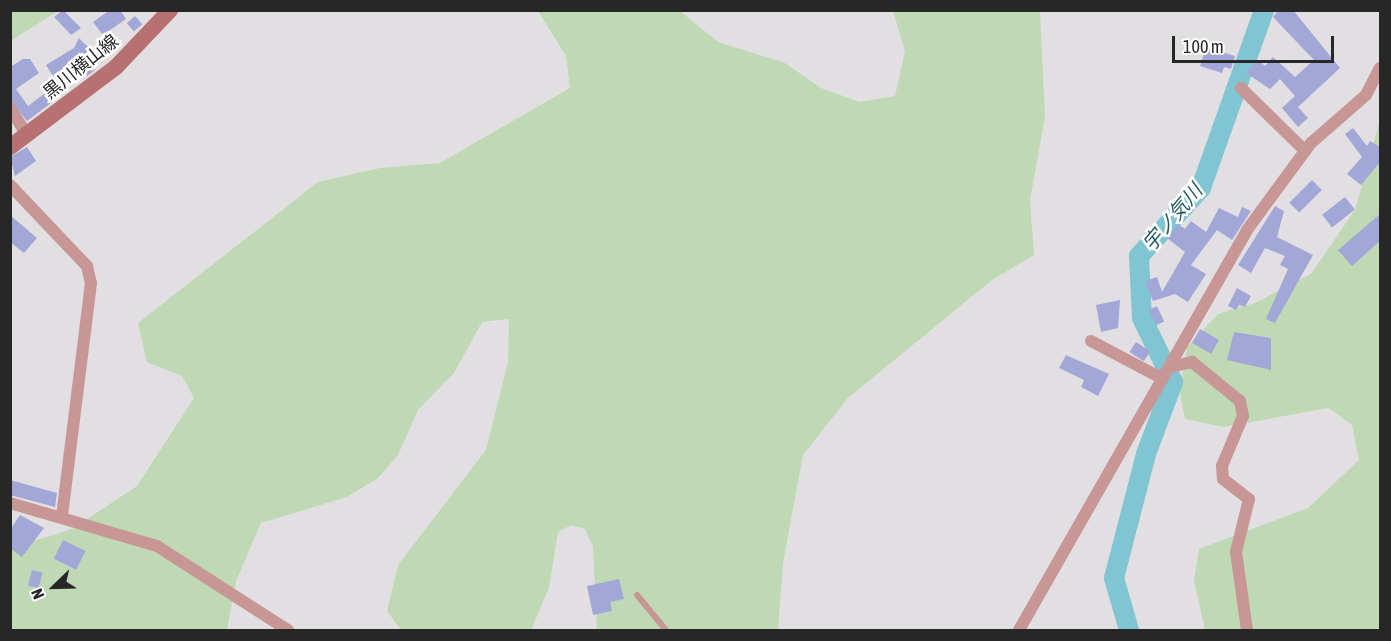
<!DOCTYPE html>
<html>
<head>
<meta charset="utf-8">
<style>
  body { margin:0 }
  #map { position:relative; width:1391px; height:641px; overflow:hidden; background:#e2dfe2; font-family:"Asap Condensed","Noto Sans JP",sans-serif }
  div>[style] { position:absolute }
  .green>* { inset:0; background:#bfd9b4 }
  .river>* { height:20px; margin:-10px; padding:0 10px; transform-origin:10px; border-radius:10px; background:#80c5d1 }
  .building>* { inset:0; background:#a2a7d8; transform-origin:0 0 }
  .lane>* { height:6px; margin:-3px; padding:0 3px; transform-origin:3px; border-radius:3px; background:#c79695 }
  .street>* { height:12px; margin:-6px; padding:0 6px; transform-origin:6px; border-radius:6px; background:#c79695 }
  .secondary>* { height:16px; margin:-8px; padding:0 8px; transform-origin:8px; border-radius:8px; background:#b77171 }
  span { translate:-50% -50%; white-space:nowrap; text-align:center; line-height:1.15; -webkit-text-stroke:5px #fff; paint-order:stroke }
  .street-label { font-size:18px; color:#282728 }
  .water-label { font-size:20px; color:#215b64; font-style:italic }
  .frame { position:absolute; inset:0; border:12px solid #282728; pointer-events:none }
  .north { position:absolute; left:24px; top:557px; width:60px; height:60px; -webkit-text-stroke:4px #fff; paint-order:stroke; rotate:247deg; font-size:16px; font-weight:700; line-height:24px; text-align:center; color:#282728 }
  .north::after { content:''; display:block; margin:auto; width:21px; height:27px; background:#282728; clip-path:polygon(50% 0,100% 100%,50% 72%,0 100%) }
  .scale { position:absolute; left:1172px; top:36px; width:162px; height:27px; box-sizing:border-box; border:3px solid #282728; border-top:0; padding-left:8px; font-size:18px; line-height:21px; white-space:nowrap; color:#282728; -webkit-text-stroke:4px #fff; paint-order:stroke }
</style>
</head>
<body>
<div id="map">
  <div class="green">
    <i style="clip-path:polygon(11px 10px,58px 10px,58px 11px,11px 41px)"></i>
    <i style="clip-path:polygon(538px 11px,680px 11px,718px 42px,785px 63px,821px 88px,859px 102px,895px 96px,905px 51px,893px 11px,1040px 11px,1045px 117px,1030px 200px,1034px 255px,992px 280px,848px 398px,803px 455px,783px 563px,778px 630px,597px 630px,593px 546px,585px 529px,571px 525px,558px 532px,549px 588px,531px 630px,401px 630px,387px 611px,398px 565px,486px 450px,508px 362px,509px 319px,482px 322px,454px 373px,418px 410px,398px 455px,378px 478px,347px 497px,261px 523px,236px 581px,227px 630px,11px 630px,11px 548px,72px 529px,137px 486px,194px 398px,182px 376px,147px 362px,138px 323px,318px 182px,380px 168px,440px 163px,570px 88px,566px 56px)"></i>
    <i style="clip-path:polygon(1380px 120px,1380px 630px,1205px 630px,1194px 580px,1199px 549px,1308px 508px,1359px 460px,1352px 425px,1329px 408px,1223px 427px,1185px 419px,1180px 393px,1187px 347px,1218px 314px,1255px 303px,1311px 274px,1355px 210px)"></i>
  </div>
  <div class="river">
    <i style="left:1129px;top:630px;width:54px;rotate:-106.1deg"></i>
    <i style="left:1114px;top:578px;width:128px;rotate:-75.5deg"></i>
    <i style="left:1146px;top:454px;width:77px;rotate:-69.4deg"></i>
    <i style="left:1173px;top:382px;width:71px;rotate:-115.8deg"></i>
    <i style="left:1142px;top:318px;width:62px;rotate:-92.8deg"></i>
    <i style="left:1139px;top:256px;width:92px;rotate:-47.6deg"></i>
    <i style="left:1201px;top:188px;width:189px;rotate:-70.5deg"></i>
  </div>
  <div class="building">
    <i style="clip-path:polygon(63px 10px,81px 28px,71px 35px,54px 17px)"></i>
    <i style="clip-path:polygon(110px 10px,120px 10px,126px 19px,103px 35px,93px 22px)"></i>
    <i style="clip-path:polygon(1279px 10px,1293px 10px,1340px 68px,1298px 107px,1308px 118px,1298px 127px,1282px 108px,1295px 96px,1280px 79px,1270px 89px,1246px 73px,1258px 60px,1265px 66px,1273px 57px,1295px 77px,1314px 60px,1273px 17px)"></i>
    <i style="left:135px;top:16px;width:11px;height:11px;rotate:49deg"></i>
    <i style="clip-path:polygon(79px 38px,90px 49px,83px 57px,95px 70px,87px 76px,76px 64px,54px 78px,46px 65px,74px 48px)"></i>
    <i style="clip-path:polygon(1206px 47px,1235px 56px,1231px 69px,1224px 67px,1222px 73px,1200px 66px)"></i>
    <i style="clip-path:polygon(23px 59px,30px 59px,39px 73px,16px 89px,28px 106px,49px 90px,55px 100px,27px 121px,10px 100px,10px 67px)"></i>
    <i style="clip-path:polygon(1353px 128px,1367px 146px,1370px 141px,1380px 147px,1380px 162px,1361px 185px,1347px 174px,1362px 157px,1345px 134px)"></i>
    <i style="clip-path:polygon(27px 147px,36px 161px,15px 176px,10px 157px)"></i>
    <i style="left:1312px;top:180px;width:14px;height:32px;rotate:45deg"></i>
    <i style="left:1345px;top:197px;width:16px;height:29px;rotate:52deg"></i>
    <i style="clip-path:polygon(1275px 206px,1284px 211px,1277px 237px,1313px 255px,1275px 323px,1266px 319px,1288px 269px,1280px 265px,1285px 256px,1265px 248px,1251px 273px,1238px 265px)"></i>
    <i style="clip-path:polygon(1242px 207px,1251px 211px,1232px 240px,1217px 230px,1191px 265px,1206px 274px,1188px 302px,1175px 294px,1153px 301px,1145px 281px,1157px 277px,1162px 292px,1185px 252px,1167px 238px,1178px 224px,1185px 229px,1191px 221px,1206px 232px,1219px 208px,1238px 217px)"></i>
    <i style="clip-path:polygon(1380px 214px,1380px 241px,1352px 266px,1338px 250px)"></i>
    <i style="clip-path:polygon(10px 215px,37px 238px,24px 253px,10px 242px)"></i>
    <i style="clip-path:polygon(1237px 288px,1251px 296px,1245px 307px,1239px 305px,1236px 310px,1228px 306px)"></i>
    <i style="clip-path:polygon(1120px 300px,1118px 328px,1101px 332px,1096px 305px)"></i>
    <i style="left:1157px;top:306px;width:17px;height:9px;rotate:65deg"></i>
    <i style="left:1200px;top:329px;width:22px;height:16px;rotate:30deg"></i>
    <i style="clip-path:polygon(1234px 332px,1271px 338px,1271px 370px,1227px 360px)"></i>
    <i style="left:1136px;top:342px;width:17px;height:12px;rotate:33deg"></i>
    <i style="clip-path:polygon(1066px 355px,1109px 374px,1098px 396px,1081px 387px,1084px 380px,1059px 368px)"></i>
    <i style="clip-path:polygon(10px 480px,57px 493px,55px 507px,10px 495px)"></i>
    <i style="clip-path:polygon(20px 515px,44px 528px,22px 557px,10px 548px,10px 530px)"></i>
    <i style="left:63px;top:540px;width:25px;height:21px;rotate:26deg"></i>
    <i style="left:32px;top:570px;width:11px;height:16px;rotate:15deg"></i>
    <i style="clip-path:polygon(619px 579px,624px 599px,610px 602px,612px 611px,593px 615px,587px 586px)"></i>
  </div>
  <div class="lane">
    <i style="left:637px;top:595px;width:45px;rotate:50.4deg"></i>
  </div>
  <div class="street">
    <i style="left:1241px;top:88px;width:90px;rotate:44.5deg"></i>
    <i style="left:10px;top:108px;width:31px;rotate:58deg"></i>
    <i style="left:10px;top:185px;width:112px;rotate:46.5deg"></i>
    <i style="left:87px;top:266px;width:17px;rotate:77deg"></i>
    <i style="left:91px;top:283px;width:235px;rotate:97.1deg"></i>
    <i style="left:1091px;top:341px;width:81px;rotate:27.8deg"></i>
    <i style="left:1170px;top:367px;width:23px;rotate:-13deg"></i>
    <i style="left:1192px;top:362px;width:62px;rotate:39.1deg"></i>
    <i style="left:1240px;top:401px;width:15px;rotate:79deg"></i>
    <i style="left:1243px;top:416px;width:54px;rotate:112.8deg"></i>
    <i style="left:1222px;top:466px;width:13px;rotate:86deg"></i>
    <i style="left:1223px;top:479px;width:33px;rotate:38deg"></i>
    <i style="left:1249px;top:499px;width:55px;rotate:103.8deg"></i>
    <i style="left:1236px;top:552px;width:79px;rotate:82deg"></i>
    <i style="left:10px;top:503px;width:153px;rotate:16.3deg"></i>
    <i style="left:157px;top:546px;width:156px;rotate:32.7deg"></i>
    <i style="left:1019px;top:630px;width:460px;rotate:-60.3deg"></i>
    <i style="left:1247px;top:230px;width:108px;rotate:-53.7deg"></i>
    <i style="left:1311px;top:143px;width:73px;rotate:-41.1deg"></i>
    <i style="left:1366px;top:95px;width:30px;rotate:-63deg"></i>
  </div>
  <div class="secondary">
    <i style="left:10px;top:147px;width:133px;rotate:-37deg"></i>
    <i style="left:116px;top:67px;width:79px;rotate:-46.5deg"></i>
  </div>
  <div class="street-label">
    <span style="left:81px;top:67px;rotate:-39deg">黒川横山線</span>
  </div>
  <div class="water-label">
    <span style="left:1172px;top:217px;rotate:-50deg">宇ノ気川</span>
  </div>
  <div class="frame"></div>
  <div class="north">N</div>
  <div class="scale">100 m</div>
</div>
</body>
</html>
